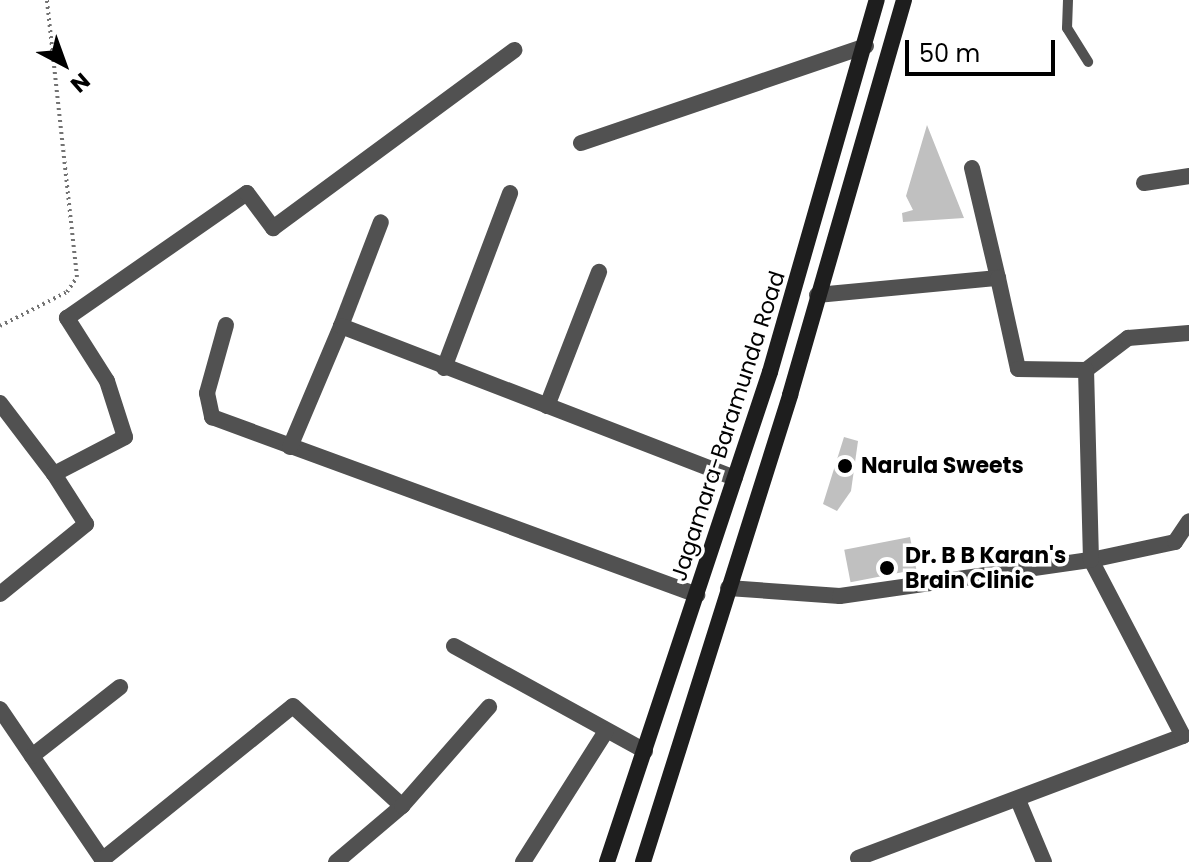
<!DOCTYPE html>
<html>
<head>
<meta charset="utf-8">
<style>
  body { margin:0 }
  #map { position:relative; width:1189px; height:862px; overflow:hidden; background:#fff; font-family:Poppins,sans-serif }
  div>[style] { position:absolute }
  .building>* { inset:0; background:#c0c0c0; transform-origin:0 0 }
  .path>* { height:4px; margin-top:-2px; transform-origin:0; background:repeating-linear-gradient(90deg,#737373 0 2px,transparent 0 6px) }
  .lane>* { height:10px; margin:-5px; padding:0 5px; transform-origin:5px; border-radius:5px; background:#515151 }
  .street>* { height:16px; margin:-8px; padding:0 8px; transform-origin:8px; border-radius:8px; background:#515151 }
  .secondary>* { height:16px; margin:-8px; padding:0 8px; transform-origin:8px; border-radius:8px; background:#1e1e1e }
  .dots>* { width:22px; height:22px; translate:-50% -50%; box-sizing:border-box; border:4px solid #fff; border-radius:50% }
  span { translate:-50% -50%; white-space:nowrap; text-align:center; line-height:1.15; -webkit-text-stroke:7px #fff; paint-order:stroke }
  .street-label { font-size:22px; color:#000 }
  .poi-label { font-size:22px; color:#000; font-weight:700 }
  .left { translate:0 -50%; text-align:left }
  .north { position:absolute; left:24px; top:24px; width:80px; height:80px; -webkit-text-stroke:6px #fff; paint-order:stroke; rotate:139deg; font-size:22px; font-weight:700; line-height:32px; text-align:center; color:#000 }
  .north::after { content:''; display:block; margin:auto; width:28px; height:36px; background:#000; clip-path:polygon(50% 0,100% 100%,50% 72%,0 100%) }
  .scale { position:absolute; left:905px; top:40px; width:150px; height:36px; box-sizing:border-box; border:4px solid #000; border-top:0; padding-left:10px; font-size:24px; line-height:28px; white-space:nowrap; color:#000; -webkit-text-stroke:6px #fff; paint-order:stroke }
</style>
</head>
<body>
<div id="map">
  <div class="building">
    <i style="clip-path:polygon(927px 125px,964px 218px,903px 222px,902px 213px,913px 210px,906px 196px)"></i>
    <i style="clip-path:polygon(844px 437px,858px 441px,851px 491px,837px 511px,823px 504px)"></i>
    <i style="left:910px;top:537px;width:33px;height:67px;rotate:79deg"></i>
  </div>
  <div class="path">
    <i style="left:0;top:326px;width:75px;rotate:-26.9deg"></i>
    <i style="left:67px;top:292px;width:18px;rotate:-56deg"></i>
    <i style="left:77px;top:277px;width:279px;rotate:-96.2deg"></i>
  </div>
  <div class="lane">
    <i style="left:1068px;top:0;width:28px;rotate:92deg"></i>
    <i style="left:1067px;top:28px;width:40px;rotate:58deg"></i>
  </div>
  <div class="street">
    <i style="left:581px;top:143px;width:301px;rotate:-18.8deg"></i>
    <i style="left:972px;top:168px;width:113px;rotate:76.7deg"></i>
    <i style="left:1144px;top:183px;width:46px;rotate:-8.8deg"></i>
    <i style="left:817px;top:295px;width:182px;rotate:-5.4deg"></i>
    <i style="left:998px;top:278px;width:93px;rotate:77.6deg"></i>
    <i style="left:1018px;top:369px;width:68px;rotate:0.8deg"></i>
    <i style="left:1086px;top:370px;width:53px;rotate:-37.3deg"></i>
    <i style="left:1128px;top:338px;width:61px;rotate:-4.7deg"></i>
    <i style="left:226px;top:325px;width:71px;rotate:105.6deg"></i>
    <i style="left:207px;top:393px;width:25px;rotate:78deg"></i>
    <i style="left:212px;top:417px;width:517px;rotate:20.15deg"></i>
    <i style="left:341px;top:326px;width:111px;rotate:-69deg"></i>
    <i style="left:444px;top:368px;width:187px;rotate:-69.3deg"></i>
    <i style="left:0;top:403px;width:89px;rotate:52.7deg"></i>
    <i style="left:547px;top:406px;width:144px;rotate:-68.8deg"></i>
    <i style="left:290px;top:447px;width:131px;rotate:-67.1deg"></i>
    <i style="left:341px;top:326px;width:422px;rotate:21.1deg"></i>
    <i style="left:728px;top:588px;width:112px;rotate:4.1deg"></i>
    <i style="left:840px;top:596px;width:254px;rotate:-8.2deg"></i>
    <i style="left:1091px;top:560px;width:86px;rotate:-12.1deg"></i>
    <i style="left:1175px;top:542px;width:25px;rotate:-56deg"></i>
    <i style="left:0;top:594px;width:111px;rotate:-39.1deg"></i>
    <i style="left:86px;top:524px;width:59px;rotate:-122.6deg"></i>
    <i style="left:54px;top:474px;width:80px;rotate:-27.5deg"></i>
    <i style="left:125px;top:437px;width:59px;rotate:-107.8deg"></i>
    <i style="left:107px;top:381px;width:75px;rotate:-122.4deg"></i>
    <i style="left:67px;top:318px;width:219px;rotate:-34.8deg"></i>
    <i style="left:247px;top:193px;width:44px;rotate:53.4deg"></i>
    <i style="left:273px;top:228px;width:300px;rotate:-36.4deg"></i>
    <i style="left:454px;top:646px;width:218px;rotate:28.8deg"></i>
    <i style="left:0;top:709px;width:185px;rotate:55.8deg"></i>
    <i style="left:32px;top:756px;width:112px;rotate:-38.1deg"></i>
    <i style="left:1018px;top:800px;width:67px;rotate:67.2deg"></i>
    <i style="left:858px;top:858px;width:347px;rotate:-20.6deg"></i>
    <i style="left:1183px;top:736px;width:199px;rotate:-117.6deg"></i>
    <i style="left:1091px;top:560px;width:190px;rotate:-91.5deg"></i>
    <i style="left:102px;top:860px;width:245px;rotate:-38.9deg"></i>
    <i style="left:293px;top:706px;width:148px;rotate:42.5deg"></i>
    <i style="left:336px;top:862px;width:87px;rotate:-40.3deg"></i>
    <i style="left:402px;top:806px;width:132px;rotate:-48.7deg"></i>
    <i style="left:523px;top:862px;width:155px;rotate:-57.6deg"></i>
  </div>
  <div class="secondary">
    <i style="left:607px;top:862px;width:516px;rotate:-71.6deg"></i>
    <i style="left:770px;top:372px;width:387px;rotate:-74deg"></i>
    <i style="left:643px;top:862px;width:490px;rotate:-72.5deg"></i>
    <i style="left:790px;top:395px;width:411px;rotate:-73.9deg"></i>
  </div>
  <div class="dots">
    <i style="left:845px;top:466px;background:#000"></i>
    <i style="left:887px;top:568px;background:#000"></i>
  </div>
  <div class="street-label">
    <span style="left:728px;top:426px;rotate:-72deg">Jagamara-Baramunda Road</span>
  </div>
  <div class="poi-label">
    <span class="left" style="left:861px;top:466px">Narula Sweets</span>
    <span class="left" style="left:905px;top:568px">Dr. B B Karan's<br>Brain Clinic</span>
  </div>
  <div class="north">N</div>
  <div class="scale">50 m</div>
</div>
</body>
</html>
